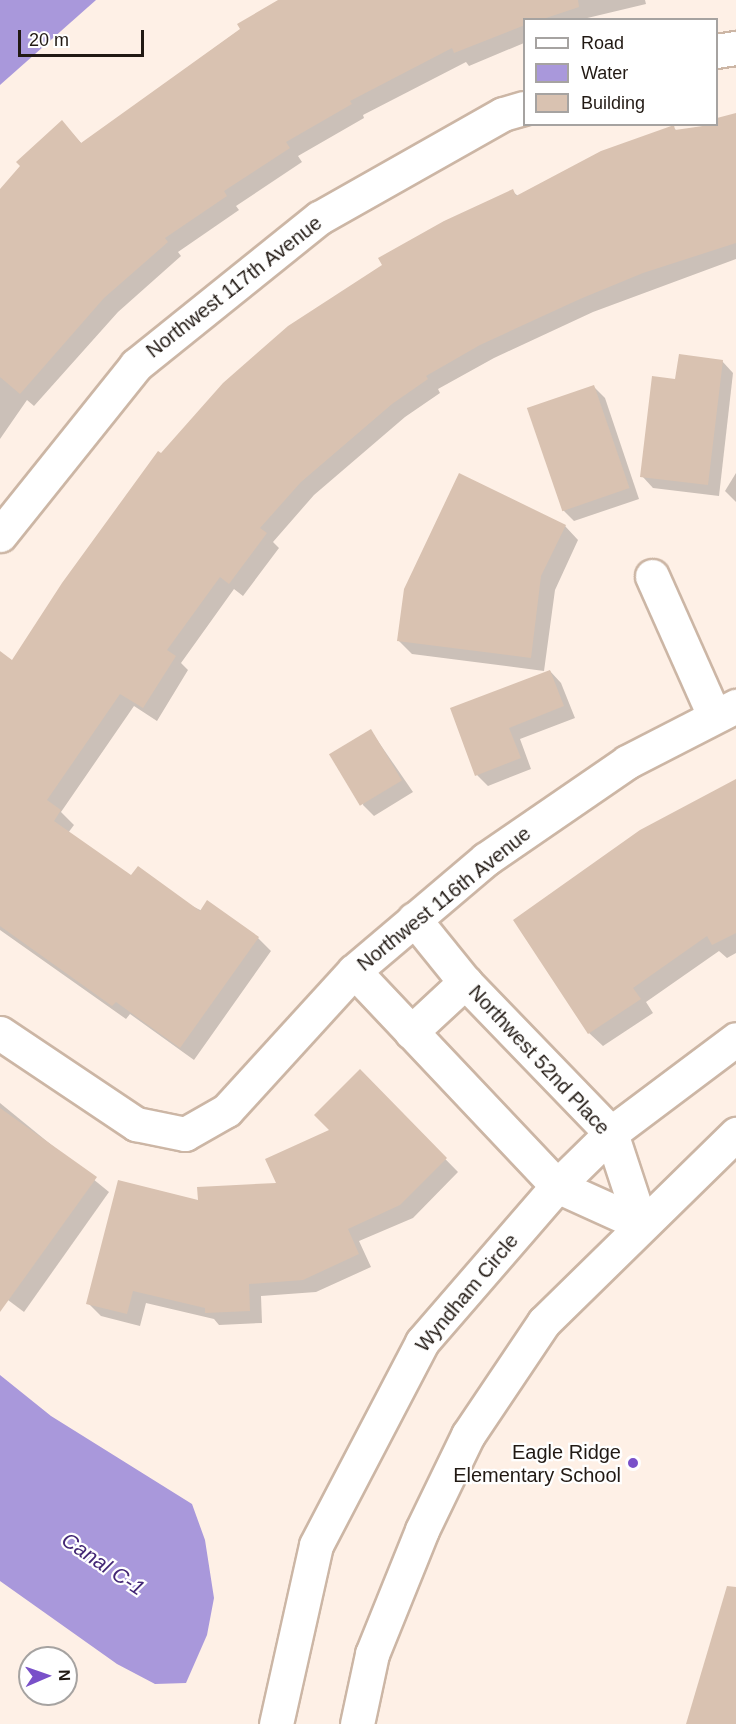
<!DOCTYPE html>
<html>
<head>
<meta charset="utf-8">
<style>
  body { margin:0 }
  #map { position:relative; width:736px; height:1724px; overflow:hidden; background:#fef0e6; font-family:Arial,sans-serif }
  div>[style] { position:absolute }
  .water>* { inset:0; background:#a998db }
  .shadow>* { inset:0; background:#0003 }
  .building>* { inset:0; background:#d9c2b1; transform-origin:0 0 }
  .roads { filter:drop-shadow(2px 0 #ccb6a5) drop-shadow(-2px 0 #ccb6a5) drop-shadow(0 2px #ccb6a5) drop-shadow(0 -2px #ccb6a5) }
  .minor>* { height:33px; margin:-16.5px; padding:0 16.5px; transform-origin:16.5px; border-radius:16.5px; background:#fff }
  .dots>* { width:16px; height:16px; translate:-50% -50%; box-sizing:border-box; border:3px solid #fff; border-radius:50% }
  span { translate:-50% -50%; white-space:nowrap; text-align:center; line-height:1.15; -webkit-text-stroke:4.5px #fff; paint-order:stroke }
  .street-label { font-size:20px; color:#211913 }
  .poi-label { font-size:20px; color:#211913 }
  .right { translate:-100% -50%; text-align:right }
  .water-label { font-size:21px; color:#432775; font-style:italic }
  .legend { position:absolute; left:523px; top:18px; width:195px; height:108px; box-sizing:border-box; background:#fff; border:2px solid #a6a3a1; margin:0; padding:8px 10px; list-style:none; font-size:18px; color:#211913 }
  .legend li { display:flex; align-items:center; gap:12px; height:30px }
  .legend b { width:30px; border:2px solid #a6a3a1 }
  .north { position:absolute; left:18px; top:1646px; width:60px; height:60px; box-sizing:border-box; background:#fff; border:2px solid #a6a3a1; border-radius:50%; rotate:88deg; font-size:16px; font-weight:700; line-height:24px; text-align:center; color:#211913 }
  .north::after { content:''; display:block; margin:auto; width:21px; height:27px; background:#7950c9; clip-path:polygon(50% 0,100% 100%,50% 72%,0 100%) }
  .scale { position:absolute; left:18px; top:30px; width:126px; height:27px; box-sizing:border-box; border:3px solid #211913; border-top:0; padding-left:8px; font-size:18px; line-height:21px; white-space:nowrap; color:#211913; -webkit-text-stroke:4px #fff; paint-order:stroke }
</style>
</head>
<body>
<div id="map">
  <div class="water">
    <i style="clip-path:polygon(0 0,96px 0,0 85px)"></i>
    <i style="clip-path:polygon(0 1375px,51px 1416px,192px 1504px,205px 1540px,214px 1598px,207px 1635px,186px 1683px,155px 1684px,117px 1664px,0 1581px)"></i>
  </div>
  <div class="shadow">
    <i style="clip-path:polygon(281px 0,645px 0,646px 4px,579px 20px,524px 20px,524px 43px,469px 66px,466px 62px,363px 115px,364px 118px,298px 156px,302px 162px,236px 206px,239px 210px,178px 252px,181px 256px,118px 312px,34px 406px,27px 400px,0 439px,0 191px,62px 122px,82px 144px)"></i>
    <i style="clip-path:polygon(736px 115px,736px 259px,593px 312px,494px 358px,438px 389px,440px 393px,405px 417px,314px 495px,273px 542px,279px 548px,243px 596px,234px 589px,181px 663px,188px 670px,157px 721px,134px 706px,61px 812px,74px 825px,68px 833px,132px 877px,258px 938px,271px 951px,194px 1060px,130px 1014px,126px 1019px,0 930px,0 667px,13px 662px,161px 455px,512px 191px,518px 196px,673px 127px,677px 131px,716px 124px,716px 120px)"></i>
    <i style="clip-path:polygon(722px 361px,733px 373px,719px 496px,653px 488px,642px 476px,677px 381px)"></i>
    <i style="clip-path:polygon(594px 387px,605px 398px,639px 499px,574px 521px,563px 510px)"></i>
    <i style="clip-path:polygon(736px 473px,736px 502px,725px 491px)"></i>
    <i style="clip-path:polygon(565px 526px,578px 540px,555px 590px,544px 671px,412px 654px,398px 640px)"></i>
    <i style="clip-path:polygon(550px 671px,561px 683px,575px 718px,520px 739px,531px 769px,488px 786px,477px 775px,452px 709px)"></i>
    <i style="clip-path:polygon(371px 731px,413px 792px,374px 816px,363px 805px)"></i>
    <i style="clip-path:polygon(736px 781px,736px 953px,727px 958px,719px 951px,646px 1002px,653px 1013px,603px 1046px,589px 1033px)"></i>
    <i style="clip-path:polygon(360px 1072px,458px 1172px,413px 1218px,359px 1241px,371px 1267px,316px 1292px,261px 1296px,262px 1323px,219px 1325px,214px 1319px,146px 1303px,140px 1326px,101px 1316px,88px 1303px,200px 1202px,278px 1184px,332px 1130px)"></i>
    <i style="clip-path:polygon(0 1103px,109px 1192px,24px 1312px,0 1294px)"></i>
  </div>
  <div class="building">
    <i style="clip-path:polygon(278px 0,578px 0,579px 7px,540px 20px,525px 20px,525px 25px,454px 53px,452px 48px,350px 101px,352px 104px,286px 142px,290px 148px,224px 191px,227px 196px,165px 238px,168px 242px,104px 298px,20px 394px,0 377px,0 189px,20px 166px,16px 162px,62px 120px,81px 143px,240px 29px,237px 24px)"></i>
    <i style="clip-path:polygon(736px 113px,736px 243px,643px 273px,580px 299px,480px 345px,426px 376px,428px 379px,392px 404px,301px 482px,260px 528px,267px 533px,229px 584px,220px 577px,167px 650px,176px 656px,143px 708px,120px 694px,47px 800px,61px 810px,54px 821px,131px 875px,138px 866px,200px 911px,207px 900px,259px 937px,180px 1048px,116px 1002px,112px 1006px,0 926px,0 651px,12px 660px,62px 583px,158px 451px,161px 453px,223px 383px,288px 326px,382px 265px,378px 258px,444px 221px,513px 189px,516px 196px,601px 151px,674px 125px,675px 130px,717px 124px,717px 118px)"></i>
    <i style="clip-path:polygon(679px 354px,723px 360px,708px 485px,640px 477px,652px 376px,675px 379px)"></i>
    <i style="left:594px;top:385px;width:109px;height:71px;rotate:71deg"></i>
    <i style="clip-path:polygon(459px 473px,566px 525px,541px 576px,531px 658px,397px 641px,404px 589px)"></i>
    <i style="clip-path:polygon(550px 670px,564px 706px,509px 728px,521px 758px,475px 776px,450px 708px)"></i>
    <i style="left:371px;top:729px;width:60px;height:49px;rotate:59deg"></i>
    <i style="clip-path:polygon(736px 779px,736px 933px,712px 945px,707px 936px,633px 988px,641px 999px,588px 1034px,513px 920px,640px 830px)"></i>
    <i style="clip-path:polygon(360px 1069px,447px 1158px,400px 1205px,348px 1229px,359px 1254px,303px 1280px,249px 1284px,250px 1311px,205px 1313px,205px 1308px,133px 1291px,127px 1314px,86px 1304px,118px 1180px,198px 1200px,197px 1187px,276px 1183px,265px 1159px,329px 1130px,314px 1115px)"></i>
    <i style="clip-path:polygon(0 1108px,97px 1177px,0 1312px)"></i>
    <i style="clip-path:polygon(727px 1586px,736px 1587px,736px 1724px,686px 1724px)"></i>
  </div>
  <div class="roads">
    <div class="minor">
      <i style="left:716px;top:51px;width:20px;rotate:-9deg"></i>
      <i style="left:0;top:535px;width:218px;rotate:-51.3deg"></i>
      <i style="left:136px;top:365px;width:235px;rotate:-38.8deg"></i>
      <i style="left:319px;top:218px;width:211px;rotate:-29.5deg"></i>
      <i style="left:503px;top:114px;width:22px;rotate:-16deg"></i>
      <i style="left:652px;top:576px;width:152px;rotate:66deg"></i>
      <i style="left:414px;top:919px;width:81px;rotate:51deg"></i>
      <i style="left:465px;top:982px;width:210px;rotate:46deg"></i>
      <i style="left:611px;top:1133px;width:96px;rotate:71.8deg"></i>
      <i style="left:354px;top:971px;width:296px;rotate:46.6deg"></i>
      <i style="left:557px;top:1186px;width:92px;rotate:24.3deg"></i>
      <i style="left:411px;top:1032px;width:74px;rotate:-42.8deg"></i>
      <i style="left:0;top:1033px;width:164px;rotate:33.8deg"></i>
      <i style="left:136px;top:1124px;width:50px;rotate:11.5deg"></i>
      <i style="left:185px;top:1134px;width:48px;rotate:-29.7deg"></i>
      <i style="left:227px;top:1110px;width:188px;rotate:-47.6deg"></i>
      <i style="left:354px;top:971px;width:173px;rotate:-40.3deg"></i>
      <i style="left:486px;top:859px;width:171px;rotate:-34.5deg"></i>
      <i style="left:627px;top:762px;width:123px;rotate:-27.2deg"></i>
      <i style="left:276px;top:1724px;width:183px;rotate:-77.4deg"></i>
      <i style="left:316px;top:1545px;width:229px;rotate:-62.4deg"></i>
      <i style="left:422px;top:1342px;width:206px;rotate:-49.1deg"></i>
      <i style="left:557px;top:1186px;width:76px;rotate:-44.5deg"></i>
      <i style="left:611px;top:1133px;width:156px;rotate:-36.9deg"></i>
      <i style="left:357px;top:1724px;width:72px;rotate:-77.9deg"></i>
      <i style="left:372px;top:1654px;width:134px;rotate:-68deg"></i>
      <i style="left:422px;top:1530px;width:106px;rotate:-64.2deg"></i>
      <i style="left:468px;top:1435px;width:136px;rotate:-56.1deg"></i>
      <i style="left:544px;top:1322px;width:269px;rotate:-44.4deg"></i>
    </div>
  </div>
  <div class="dots">
    <i style="left:633px;top:1463px;background:#7950c9"></i>
  </div>
  <div class="street-label">
    <span style="left:234px;top:287px;rotate:-38deg">Northwest 117th Avenue</span>
    <span style="left:444px;top:899px;rotate:-39deg">Northwest 116th Avenue</span>
    <span style="left:539px;top:1060px;rotate:47deg">Northwest 52nd Place</span>
    <span style="left:467px;top:1293px;rotate:-50deg">Wyndham Circle</span>
  </div>
  <div class="poi-label">
    <span class="right" style="left:621px;top:1464px">Eagle Ridge<br>Elementary School</span>
  </div>
  <div class="water-label">
    <span style="left:103px;top:1564px;rotate:34deg">Canal C-1</span>
  </div>
  <ul class="legend">
  <li><b style="height:8px;background:#fff"></b>Road</li>
  <li><b style="height:16px;background:#a998db"></b>Water</li>
  <li><b style="height:16px;background:#d9c2b1"></b>Building</li>
  </ul>
  <div class="north">N</div>
  <div class="scale">20 m</div>
</div>
</body>
</html>
